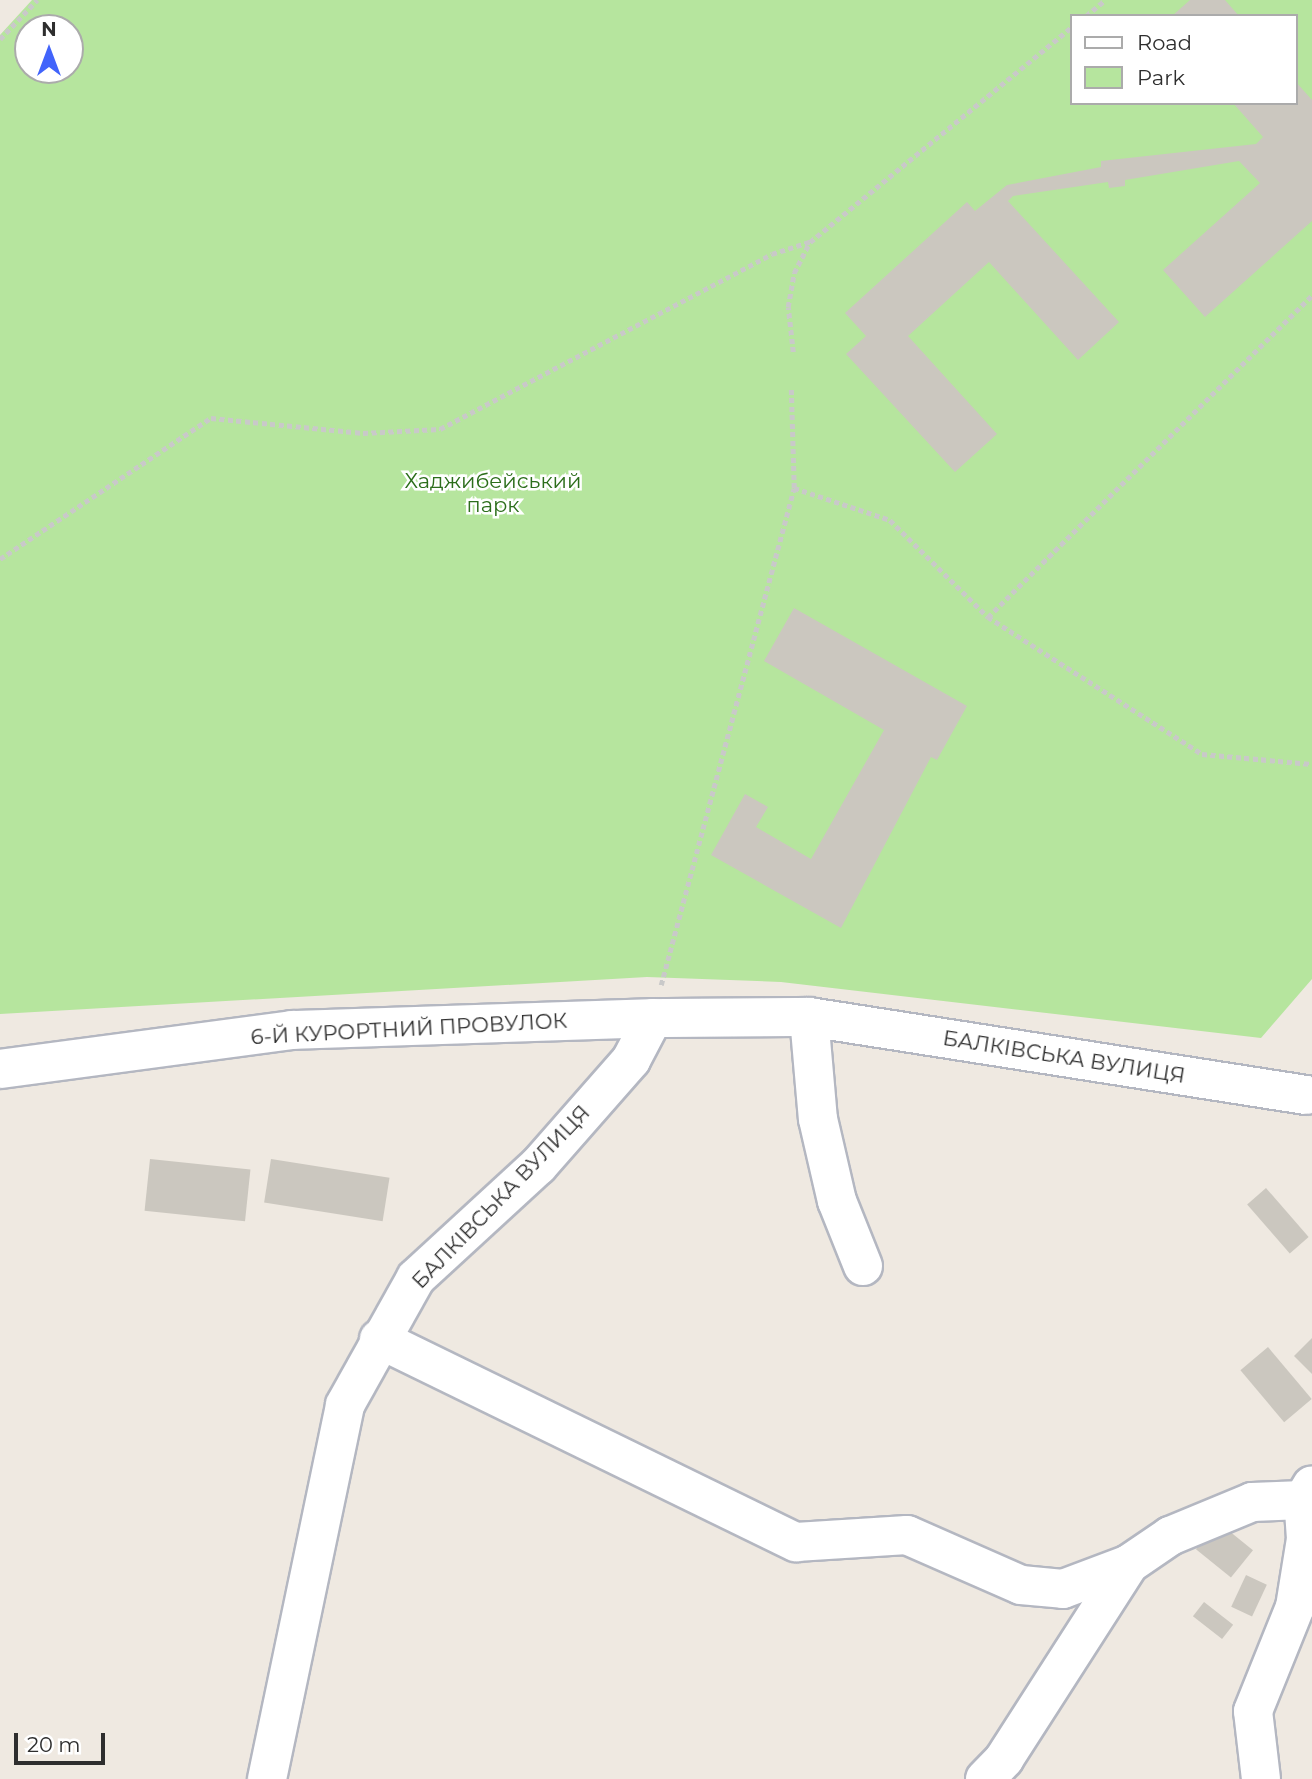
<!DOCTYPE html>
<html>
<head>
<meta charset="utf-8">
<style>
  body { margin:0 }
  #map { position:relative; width:1312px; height:1779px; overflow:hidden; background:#efe9e1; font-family:Montserrat,sans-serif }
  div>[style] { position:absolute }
  .green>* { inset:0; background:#b6e59e }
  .building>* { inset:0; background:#cbc7bf; transform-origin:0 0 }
  .path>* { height:4.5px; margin-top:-2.25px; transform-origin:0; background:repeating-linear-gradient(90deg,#c9c9c9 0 5px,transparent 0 8.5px) }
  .roads { filter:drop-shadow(2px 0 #b4b7c1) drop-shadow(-2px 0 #b4b7c1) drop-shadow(0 2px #b4b7c1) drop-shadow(0 -2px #b4b7c1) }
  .minor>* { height:38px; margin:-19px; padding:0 19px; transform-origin:19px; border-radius:19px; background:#fff }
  span { translate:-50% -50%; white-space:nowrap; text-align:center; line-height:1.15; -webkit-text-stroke:5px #fff; paint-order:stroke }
  .park-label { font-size:21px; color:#2c6e1b }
  .street-label { font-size:21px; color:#2e2e2e }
  .legend { position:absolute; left:1070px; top:14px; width:228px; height:91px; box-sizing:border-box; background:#fff; border:2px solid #ababab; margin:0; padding:9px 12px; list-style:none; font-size:21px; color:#2e2e2e }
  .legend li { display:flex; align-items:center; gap:14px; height:35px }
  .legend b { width:35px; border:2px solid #ababab }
  .north { position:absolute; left:14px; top:14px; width:70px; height:70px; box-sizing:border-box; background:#fff; border:2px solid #ababab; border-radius:50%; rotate:0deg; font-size:19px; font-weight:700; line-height:28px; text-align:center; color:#2e2e2e }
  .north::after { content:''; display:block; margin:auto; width:24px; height:32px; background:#4264fb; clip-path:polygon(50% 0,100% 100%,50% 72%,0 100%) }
  .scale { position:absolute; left:14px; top:1733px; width:91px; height:32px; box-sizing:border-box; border:4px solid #2e2e2e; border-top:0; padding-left:9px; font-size:21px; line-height:24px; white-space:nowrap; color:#2e2e2e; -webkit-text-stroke:5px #fff; paint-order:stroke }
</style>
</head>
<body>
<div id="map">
  <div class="green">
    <i style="clip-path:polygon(evenodd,32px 0,1312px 0,1312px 979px,1261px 1038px,781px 982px,647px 977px,0 1014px,0 35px,32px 0,1072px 16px,1296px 16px,1296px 103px,1072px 103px,1072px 16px,32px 0,28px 28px,70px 28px,70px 70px,28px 70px,28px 28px)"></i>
  </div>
  <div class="building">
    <i style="clip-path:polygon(1190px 0,1225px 0,1239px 16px,1172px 16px)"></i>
    <i style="clip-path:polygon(1296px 82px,1312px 100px,1312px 221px,1205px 317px,1163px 270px,1260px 183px,1239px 161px,1125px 180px,1125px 186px,1109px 188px,1108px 182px,1013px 196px,1008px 201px,1119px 322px,1078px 360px,989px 262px,908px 336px,997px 434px,955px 472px,846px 354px,866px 336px,845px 313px,967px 202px,975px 211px,1007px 185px,1101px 167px,1101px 161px,1256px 144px,1263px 137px,1233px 103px,1296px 103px)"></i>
    <i style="clip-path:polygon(794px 608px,967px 706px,937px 760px,931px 757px,841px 928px,711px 855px,745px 794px,768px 807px,756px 827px,811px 859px,884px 730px,764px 661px)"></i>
    <i style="left:150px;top:1159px;width:101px;height:52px;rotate:6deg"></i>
    <i style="left:271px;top:1159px;width:120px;height:44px;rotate:9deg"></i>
    <i style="left:1266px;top:1188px;width:65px;height:25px;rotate:49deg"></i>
    <i style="clip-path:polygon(1312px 1338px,1312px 1374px,1294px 1356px)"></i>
    <i style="left:1268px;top:1347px;width:68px;height:36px;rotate:50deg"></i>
    <i style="left:1218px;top:1522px;width:45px;height:35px;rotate:39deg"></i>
    <i style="left:1246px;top:1575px;width:23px;height:35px;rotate:25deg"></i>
    <i style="left:1204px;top:1602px;width:37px;height:18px;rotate:38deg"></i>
  </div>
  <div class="path">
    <i style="left:1086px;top:16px;width:25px;rotate:-40deg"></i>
    <i style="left:0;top:39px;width:54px;rotate:-46.5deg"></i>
    <i style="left:793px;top:352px;width:45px;rotate:-96.3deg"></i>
    <i style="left:788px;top:307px;width:35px;rotate:-80deg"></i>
    <i style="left:794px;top:273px;width:35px;rotate:-63deg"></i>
    <i style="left:810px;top:242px;width:339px;rotate:-39.4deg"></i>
    <i style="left:794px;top:488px;width:101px;rotate:18.4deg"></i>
    <i style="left:890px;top:520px;width:138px;rotate:44.7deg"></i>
    <i style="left:988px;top:617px;width:254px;rotate:32.6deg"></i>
    <i style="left:1202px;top:754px;width:110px;rotate:5.2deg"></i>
    <i style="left:0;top:559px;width:254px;rotate:-33.8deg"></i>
    <i style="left:211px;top:418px;width:153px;rotate:5.6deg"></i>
    <i style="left:363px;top:433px;width:77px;rotate:-3deg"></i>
    <i style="left:440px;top:429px;width:375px;rotate:-27.8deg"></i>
    <i style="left:772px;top:254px;width:40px;rotate:-18deg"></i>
    <i style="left:988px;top:617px;width:457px;rotate:-44.8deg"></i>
    <i style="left:661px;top:985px;width:514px;rotate:-75.02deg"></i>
    <i style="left:794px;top:488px;width:100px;rotate:-91.7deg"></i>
  </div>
  <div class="roads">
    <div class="minor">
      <i style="left:809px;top:1017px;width:102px;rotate:85deg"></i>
      <i style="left:818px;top:1119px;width:84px;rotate:77deg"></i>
      <i style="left:837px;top:1201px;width:70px;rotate:68.2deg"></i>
      <i style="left:0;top:1069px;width:295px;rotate:-7.6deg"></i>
      <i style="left:292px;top:1030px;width:361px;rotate:-1.9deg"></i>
      <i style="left:379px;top:1339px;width:464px;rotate:26deg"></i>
      <i style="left:796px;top:1542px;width:111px;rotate:-3.6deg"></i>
      <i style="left:907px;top:1535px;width:124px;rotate:23.7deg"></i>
      <i style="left:1021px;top:1585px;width:42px;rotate:5.4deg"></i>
      <i style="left:1063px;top:1589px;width:71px;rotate:-20.7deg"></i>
      <i style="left:267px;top:1779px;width:382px;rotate:-78.2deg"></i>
      <i style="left:345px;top:1405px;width:145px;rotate:-60.8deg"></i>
      <i style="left:416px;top:1278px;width:166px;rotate:-42.6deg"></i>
      <i style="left:538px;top:1166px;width:141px;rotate:-48.7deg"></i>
      <i style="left:631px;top:1060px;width:47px;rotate:-62.4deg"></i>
      <i style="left:653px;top:1018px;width:156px;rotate:-0.4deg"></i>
      <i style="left:809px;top:1017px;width:503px;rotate:8.92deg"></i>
      <i style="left:985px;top:1779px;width:28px;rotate:-46deg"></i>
      <i style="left:1004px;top:1759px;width:232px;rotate:-57.3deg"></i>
      <i style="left:1129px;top:1564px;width:50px;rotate:-34.3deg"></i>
      <i style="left:1170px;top:1536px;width:89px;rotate:-22.5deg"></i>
      <i style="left:1252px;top:1502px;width:51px;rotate:-2.2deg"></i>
      <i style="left:1261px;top:1779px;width:68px;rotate:-96.7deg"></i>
      <i style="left:1253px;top:1711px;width:112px;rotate:-68deg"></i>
      <i style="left:1295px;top:1607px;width:69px;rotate:-80.8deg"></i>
      <i style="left:1306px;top:1539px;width:39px;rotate:-94deg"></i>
      <i style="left:1303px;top:1500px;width:17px;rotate:-59deg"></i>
    </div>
  </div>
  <div class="park-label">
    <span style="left:493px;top:493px">Хаджибейський<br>парк</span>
  </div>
  <div class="street-label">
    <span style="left:409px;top:1029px;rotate:-3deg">6-Й КУРОРТНИЙ ПРОВУЛОК</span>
    <span style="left:1064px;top:1057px;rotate:9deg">БАЛКІВСЬКА ВУЛИЦЯ</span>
    <span style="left:501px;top:1197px;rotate:-46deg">БАЛКІВСЬКА ВУЛИЦЯ</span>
  </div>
  <ul class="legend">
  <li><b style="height:9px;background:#fff"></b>Road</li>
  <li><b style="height:19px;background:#b6e59e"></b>Park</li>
  </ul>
  <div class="north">N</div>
  <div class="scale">20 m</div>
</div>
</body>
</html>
